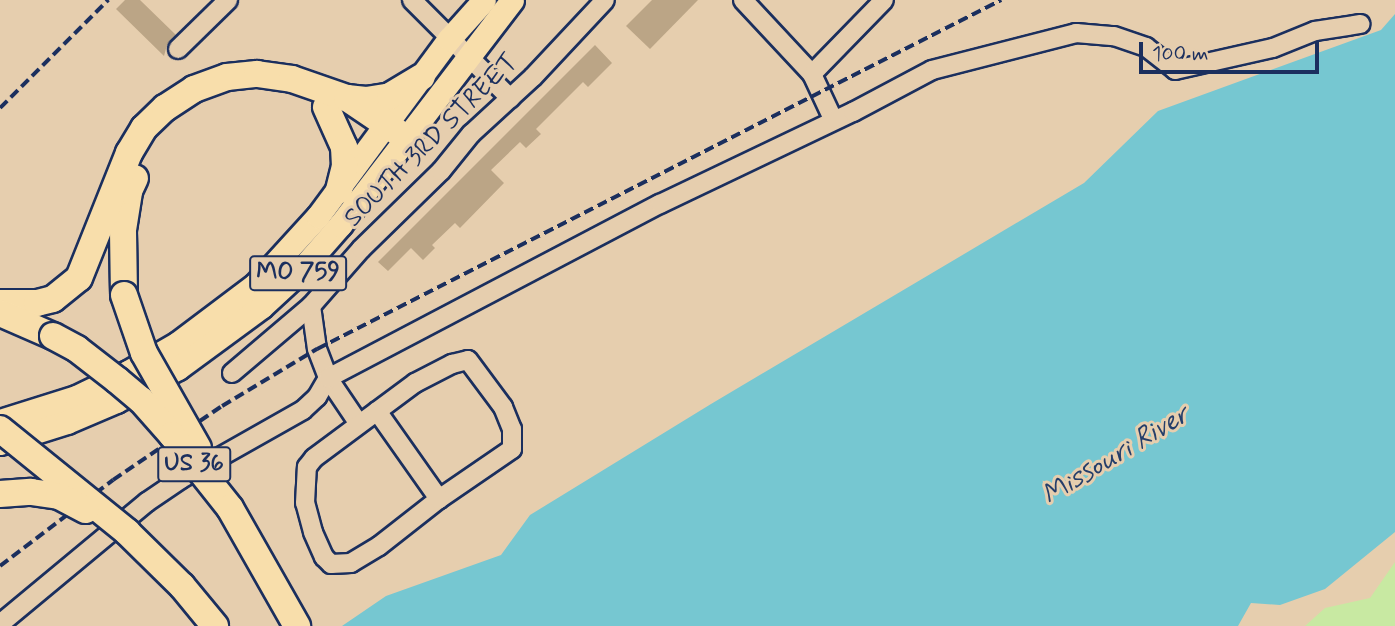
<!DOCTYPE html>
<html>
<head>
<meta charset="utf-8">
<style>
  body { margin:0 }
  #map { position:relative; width:1395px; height:626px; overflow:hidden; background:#e6ceae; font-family:Mynerve,sans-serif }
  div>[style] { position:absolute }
  .green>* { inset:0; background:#c8e9a2 }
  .water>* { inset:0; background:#76c7d1 }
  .building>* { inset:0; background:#bba586 }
  .roads { filter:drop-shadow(2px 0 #1b2f5e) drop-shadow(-2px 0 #1b2f5e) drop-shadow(0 2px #1b2f5e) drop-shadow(0 -2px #1b2f5e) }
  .minor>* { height:18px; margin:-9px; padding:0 9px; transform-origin:9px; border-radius:9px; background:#e6ceae }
  .major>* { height:23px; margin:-11.5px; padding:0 11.5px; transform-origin:11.5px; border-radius:11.5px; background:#f8deab }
  .highway>* { height:26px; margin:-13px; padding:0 13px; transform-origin:13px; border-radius:13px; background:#f8deab }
  .rail>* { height:3.5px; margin-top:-1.75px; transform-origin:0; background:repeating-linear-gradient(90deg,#1b2f5e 0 10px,transparent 0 15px) }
  .bridges { filter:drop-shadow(2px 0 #1b2f5e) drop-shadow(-2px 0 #1b2f5e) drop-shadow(0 2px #1b2f5e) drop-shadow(0 -2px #1b2f5e) }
  .highway-bridge>* { height:26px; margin:-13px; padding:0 13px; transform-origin:13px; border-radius:13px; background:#f8deab }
  span { translate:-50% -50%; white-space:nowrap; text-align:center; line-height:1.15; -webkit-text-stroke:6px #e6ceae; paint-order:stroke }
  .shield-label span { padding:2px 5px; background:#e6ceae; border:2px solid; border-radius:5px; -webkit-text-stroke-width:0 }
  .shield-label { font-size:24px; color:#1b2f5e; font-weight:700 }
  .street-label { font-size:26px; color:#1b2f5e }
  .water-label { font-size:28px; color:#243e6a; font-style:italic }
  .scale { position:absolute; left:1139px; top:42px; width:180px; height:32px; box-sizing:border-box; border:4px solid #1b2f5e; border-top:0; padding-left:9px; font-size:21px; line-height:24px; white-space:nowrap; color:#1b2f5e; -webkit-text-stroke:5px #e6ceae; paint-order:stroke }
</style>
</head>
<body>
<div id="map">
  <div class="green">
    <i style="clip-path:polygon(1395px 562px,1395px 626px,1305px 626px,1325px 608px,1370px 598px)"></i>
  </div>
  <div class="water">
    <i style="clip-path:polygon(1395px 14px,1395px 532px,1325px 589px,1280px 605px,1251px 603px,1238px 626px,342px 626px,386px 596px,501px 555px,530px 515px,711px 404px,1084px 183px,1158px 111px,1381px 30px)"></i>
  </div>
  <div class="building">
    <i style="clip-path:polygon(125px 0,140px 0,176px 35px,167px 45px,164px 56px,116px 9px)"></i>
    <i style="clip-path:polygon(652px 0,698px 0,650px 49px,626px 26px)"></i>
    <i style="clip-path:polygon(595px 45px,612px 63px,588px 87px,583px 82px,536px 129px,541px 134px,526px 148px,520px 142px,491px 170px,504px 183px,460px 228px,455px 223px,432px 245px,435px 248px,423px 260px,411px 248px,388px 271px,378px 262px)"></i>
  </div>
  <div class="roads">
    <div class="minor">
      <i style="left:412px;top:0;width:139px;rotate:45deg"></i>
      <i style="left:743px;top:0;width:101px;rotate:47deg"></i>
      <i style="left:812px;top:74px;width:50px;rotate:65deg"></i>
      <i style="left:178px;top:49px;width:70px;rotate:-44.4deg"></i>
      <i style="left:812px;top:74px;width:103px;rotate:-45.8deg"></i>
      <i style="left:311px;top:306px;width:43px;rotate:82.1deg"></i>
      <i style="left:317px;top:349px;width:31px;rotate:69deg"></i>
      <i style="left:328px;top:378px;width:55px;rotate:56deg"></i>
      <i style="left:468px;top:360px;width:59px;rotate:53.3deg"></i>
      <i style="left:503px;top:407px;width:24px;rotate:68deg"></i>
      <i style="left:512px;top:429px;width:20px;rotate:90deg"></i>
      <i style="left:512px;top:449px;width:88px;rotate:145.6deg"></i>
      <i style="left:439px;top:499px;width:76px;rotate:141.9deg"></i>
      <i style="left:379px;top:546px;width:33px;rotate:149deg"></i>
      <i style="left:351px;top:563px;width:20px;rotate:177deg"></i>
      <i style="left:331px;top:564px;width:10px;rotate:-135deg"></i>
      <i style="left:324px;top:557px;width:27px;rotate:-114deg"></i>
      <i style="left:313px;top:532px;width:30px;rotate:-105deg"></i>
      <i style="left:305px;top:503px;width:36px;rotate:-87deg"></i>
      <i style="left:307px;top:467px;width:11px;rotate:-52deg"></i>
      <i style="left:314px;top:458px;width:126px;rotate:-36.6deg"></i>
      <i style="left:415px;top:383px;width:42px;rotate:-27.2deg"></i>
      <i style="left:452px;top:364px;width:16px;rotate:-14deg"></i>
      <i style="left:232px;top:373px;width:104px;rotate:-40.3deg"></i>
      <i style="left:311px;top:306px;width:76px;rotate:-48.7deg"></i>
      <i style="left:361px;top:249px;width:112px;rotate:-44.3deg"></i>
      <i style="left:441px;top:171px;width:48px;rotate:-51deg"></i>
      <i style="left:471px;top:134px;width:84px;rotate:-42.6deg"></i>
      <i style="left:533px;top:77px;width:105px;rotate:-46.9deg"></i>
      <i style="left:377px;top:411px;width:108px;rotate:54.8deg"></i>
      <i style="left:0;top:624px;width:191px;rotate:-39.7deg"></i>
      <i style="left:147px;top:502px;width:41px;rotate:-34.1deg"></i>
      <i style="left:181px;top:479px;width:140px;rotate:-29.5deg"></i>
      <i style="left:303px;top:410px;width:19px;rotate:-43deg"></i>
      <i style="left:317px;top:397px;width:22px;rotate:-60deg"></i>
      <i style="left:328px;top:378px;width:375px;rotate:-27.7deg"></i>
      <i style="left:660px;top:204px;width:214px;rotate:-25.5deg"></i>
      <i style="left:853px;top:112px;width:89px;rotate:-28deg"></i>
      <i style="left:932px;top:70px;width:149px;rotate:-14.4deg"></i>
      <i style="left:1076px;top:33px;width:38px;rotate:5deg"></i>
      <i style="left:1114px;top:36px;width:34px;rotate:19deg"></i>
      <i style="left:1146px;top:47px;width:37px;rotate:38deg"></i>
      <i style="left:1175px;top:70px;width:100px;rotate:-12.7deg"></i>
      <i style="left:1273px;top:48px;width:45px;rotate:-22deg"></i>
      <i style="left:1315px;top:31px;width:46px;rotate:-8.8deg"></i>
    </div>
    <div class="major">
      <i style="left:0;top:421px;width:80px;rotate:-17.5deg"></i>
      <i style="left:76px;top:397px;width:58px;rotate:-25.7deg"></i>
      <i style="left:128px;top:372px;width:58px;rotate:-30.1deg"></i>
      <i style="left:178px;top:343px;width:96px;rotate:-37deg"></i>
      <i style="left:255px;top:285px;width:93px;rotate:-47.6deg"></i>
      <i style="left:318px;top:216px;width:220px;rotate:-53.5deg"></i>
      <i style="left:449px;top:39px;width:52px;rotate:-48.1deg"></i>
      <i style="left:0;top:443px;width:70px;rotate:-17.4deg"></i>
      <i style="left:67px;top:422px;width:53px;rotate:-23.2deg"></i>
      <i style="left:116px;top:401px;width:70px;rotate:-28deg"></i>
      <i style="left:178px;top:368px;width:103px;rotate:-36.3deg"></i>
      <i style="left:261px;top:307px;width:50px;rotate:-42.6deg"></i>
      <i style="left:298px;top:273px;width:64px;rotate:-48.8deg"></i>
      <i style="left:340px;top:225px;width:283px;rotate:-52.6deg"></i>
    </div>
    <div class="highway">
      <i style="left:347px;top:98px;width:19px;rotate:6deg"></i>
      <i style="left:366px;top:100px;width:24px;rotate:-9deg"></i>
      <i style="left:390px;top:96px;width:37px;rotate:-31deg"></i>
      <i style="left:326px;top:107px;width:44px;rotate:65.8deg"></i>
      <i style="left:344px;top:147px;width:19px;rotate:87deg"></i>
      <i style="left:345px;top:166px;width:25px;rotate:104deg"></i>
      <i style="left:124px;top:295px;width:65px;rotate:-90.9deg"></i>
      <i style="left:123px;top:230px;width:39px;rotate:-81deg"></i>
      <i style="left:129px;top:191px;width:14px;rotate:-65deg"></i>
      <i style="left:0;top:303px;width:37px"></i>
      <i style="left:37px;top:303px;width:16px;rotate:-14deg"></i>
      <i style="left:53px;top:299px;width:33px;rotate:-39deg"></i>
      <i style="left:79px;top:278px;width:135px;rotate:-68.2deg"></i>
      <i style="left:129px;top:153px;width:29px;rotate:-59deg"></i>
      <i style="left:144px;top:128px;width:29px;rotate:-44deg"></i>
      <i style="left:165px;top:108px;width:35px;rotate:-33deg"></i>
      <i style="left:194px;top:89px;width:35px;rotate:-20deg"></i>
      <i style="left:227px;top:77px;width:30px;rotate:-6deg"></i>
      <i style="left:257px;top:74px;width:35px;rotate:8deg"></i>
      <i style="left:292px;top:79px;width:58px;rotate:19.1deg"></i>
      <i style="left:347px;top:98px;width:71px;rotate:34.1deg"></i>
      <i style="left:0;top:313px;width:58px;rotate:23.5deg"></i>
    </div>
  </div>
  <div class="rail">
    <i style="left:0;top:108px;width:153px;rotate:-45deg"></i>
    <i style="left:0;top:566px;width:142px;rotate:-37.3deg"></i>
    <i style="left:113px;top:480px;width:132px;rotate:-34.2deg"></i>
    <i style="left:222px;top:406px;width:111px;rotate:-31deg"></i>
    <i style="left:317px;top:349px;width:768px;rotate:-27.03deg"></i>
  </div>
  <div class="bridges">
    <div class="highway-bridge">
      <i style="left:124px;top:295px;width:61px;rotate:71deg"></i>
      <i style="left:144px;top:353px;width:109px;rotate:60.4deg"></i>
      <i style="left:53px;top:336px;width:27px;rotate:28deg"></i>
      <i style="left:77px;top:349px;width:51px;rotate:37.8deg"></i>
      <i style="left:117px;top:380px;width:31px;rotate:40deg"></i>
      <i style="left:141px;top:400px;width:47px;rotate:48.5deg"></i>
      <i style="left:172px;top:435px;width:93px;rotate:51.5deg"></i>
      <i style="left:230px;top:508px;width:136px;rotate:60.4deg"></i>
      <i style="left:0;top:429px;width:164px;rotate:39deg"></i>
      <i style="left:127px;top:532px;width:77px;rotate:44.5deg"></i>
      <i style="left:182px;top:586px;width:52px;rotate:50.5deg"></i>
      <i style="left:0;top:494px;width:31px;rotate:-4deg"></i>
      <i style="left:31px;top:492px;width:28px;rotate:8deg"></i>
      <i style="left:59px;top:496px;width:30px;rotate:28deg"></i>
    </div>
  </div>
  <div class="shield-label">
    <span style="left:298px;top:273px">MO 759</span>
    <span style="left:194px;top:464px">US 36</span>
  </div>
  <div class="street-label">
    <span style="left:432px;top:141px;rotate:-45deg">SOUTH 3RD STREET</span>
  </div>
  <div class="water-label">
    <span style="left:1116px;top:456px;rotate:-31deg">Missouri River</span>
  </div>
  <div class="scale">100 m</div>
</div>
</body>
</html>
